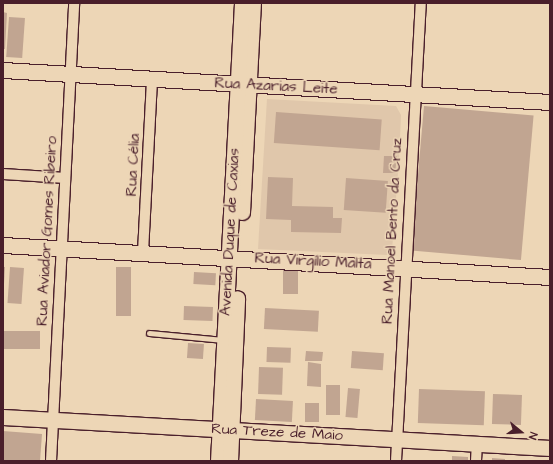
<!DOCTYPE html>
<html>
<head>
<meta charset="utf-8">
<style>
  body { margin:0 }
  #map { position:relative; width:553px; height:464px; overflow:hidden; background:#edd6b6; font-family:"Architects Daughter",sans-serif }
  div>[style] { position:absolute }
  .built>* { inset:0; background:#e0c7ab }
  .building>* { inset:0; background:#c1a591; transform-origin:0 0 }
  .roads { filter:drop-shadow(1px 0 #4a1f2b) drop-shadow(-1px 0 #4a1f2b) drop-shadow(0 1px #4a1f2b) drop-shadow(0 -1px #4a1f2b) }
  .lane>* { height:5px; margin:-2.5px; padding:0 2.5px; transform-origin:2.5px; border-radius:2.5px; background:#edd6b6 }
  .street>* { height:10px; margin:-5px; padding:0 5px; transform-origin:5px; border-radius:5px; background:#edd6b6 }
  .secondary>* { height:15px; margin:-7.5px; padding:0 7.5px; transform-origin:7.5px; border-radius:7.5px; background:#edd6b6 }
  span { translate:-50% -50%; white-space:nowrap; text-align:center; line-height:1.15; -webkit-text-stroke:3px #edd6b6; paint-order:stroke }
  .street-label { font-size:15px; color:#4a1f2b }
  .frame { position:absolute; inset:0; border:4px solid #4a1f2b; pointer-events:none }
  .north { position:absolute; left:501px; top:412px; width:40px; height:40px; -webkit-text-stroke:3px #edd6b6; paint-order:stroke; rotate:108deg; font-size:11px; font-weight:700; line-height:16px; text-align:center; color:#4a1f2b }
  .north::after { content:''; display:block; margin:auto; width:14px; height:18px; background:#4a1f2b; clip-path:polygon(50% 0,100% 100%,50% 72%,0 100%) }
</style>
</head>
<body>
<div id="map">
  <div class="built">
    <i style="clip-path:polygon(267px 99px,396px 106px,401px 115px,399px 159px,392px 250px,387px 255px,258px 249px)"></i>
  </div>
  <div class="building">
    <i style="clip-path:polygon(3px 12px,7px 13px,5px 49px,3px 49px)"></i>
    <i style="left:9px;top:17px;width:16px;height:40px;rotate:4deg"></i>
    <i style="left:424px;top:106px;width:110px;height:145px;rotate:5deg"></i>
    <i style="left:276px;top:112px;width:106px;height:31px;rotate:4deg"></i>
    <i style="clip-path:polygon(384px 156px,397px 156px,395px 173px,383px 173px)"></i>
    <i style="clip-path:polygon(268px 177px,293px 178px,292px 206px,333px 207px,333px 218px,342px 218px,341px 233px,291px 232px,291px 220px,266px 219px)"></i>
    <i style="left:346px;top:178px;width:42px;height:32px;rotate:4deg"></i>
    <i style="clip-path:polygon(3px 267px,5px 267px,4px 284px,3px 284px)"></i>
    <i style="left:10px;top:267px;width:14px;height:36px;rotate:4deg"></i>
    <i style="left:116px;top:267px;width:15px;height:49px"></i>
    <i style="left:283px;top:270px;width:15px;height:24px"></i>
    <i style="left:194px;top:272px;width:22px;height:12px;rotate:3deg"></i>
    <i style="left:184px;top:306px;width:29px;height:14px;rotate:2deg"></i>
    <i style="left:265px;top:308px;width:54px;height:21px;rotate:3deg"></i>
    <i style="left:3px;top:331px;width:37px;height:18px"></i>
    <i style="left:188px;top:343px;width:16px;height:15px;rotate:4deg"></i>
    <i style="left:267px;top:347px;width:24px;height:15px;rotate:2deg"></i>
    <i style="clip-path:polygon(306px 351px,323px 352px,322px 361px,305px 361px)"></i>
    <i style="left:352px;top:351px;width:32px;height:17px;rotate:4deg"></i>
    <i style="clip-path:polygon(308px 362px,321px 364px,321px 387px,307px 386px)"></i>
    <i style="left:259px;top:367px;width:24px;height:27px;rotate:2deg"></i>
    <i style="left:326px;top:385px;width:14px;height:30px"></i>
    <i style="left:348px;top:388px;width:12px;height:29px;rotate:5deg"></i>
    <i style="left:419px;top:389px;width:66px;height:34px;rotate:2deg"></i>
    <i style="left:493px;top:394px;width:29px;height:30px;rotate:2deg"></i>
    <i style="left:256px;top:399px;width:37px;height:21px;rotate:3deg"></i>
    <i style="left:305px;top:403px;width:14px;height:19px"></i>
    <i style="clip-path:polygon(3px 431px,42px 434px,40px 461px,3px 461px)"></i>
    <i style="clip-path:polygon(452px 456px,468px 457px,468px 461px,452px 461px)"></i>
    <i style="clip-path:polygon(492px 458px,505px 459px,505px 461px,492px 461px)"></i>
  </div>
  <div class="roads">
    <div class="lane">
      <i style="left:149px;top:333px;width:75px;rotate:5.3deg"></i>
    </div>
    <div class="street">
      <i style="left:3px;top:174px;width:62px;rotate:3.7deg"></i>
      <i style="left:143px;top:252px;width:172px;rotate:-87deg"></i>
      <i style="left:51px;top:461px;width:459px;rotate:-87.1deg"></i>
      <i style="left:396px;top:461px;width:459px;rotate:-86.9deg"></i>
      <i style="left:476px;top:461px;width:17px;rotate:-87deg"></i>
    </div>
    <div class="secondary">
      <i style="left:3px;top:70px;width:548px;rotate:3.35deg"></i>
      <i style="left:242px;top:212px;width:209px;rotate:-87deg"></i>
      <i style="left:3px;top:245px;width:548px;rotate:3.35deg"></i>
      <i style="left:3px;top:417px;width:548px;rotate:3.24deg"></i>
      <i style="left:218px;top:461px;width:459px;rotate:-87deg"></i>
      <i style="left:230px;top:461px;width:163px;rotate:-87.5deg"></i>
    </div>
  </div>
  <div class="street-label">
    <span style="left:276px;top:86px;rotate:3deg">Rua Azarias Leite</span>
    <span style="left:133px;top:165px;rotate:-87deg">Rua Célia</span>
    <span style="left:47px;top:231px;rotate:-87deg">Rua Aviador Gomes Ribeiro</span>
    <span style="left:392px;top:231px;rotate:-87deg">Rua Manoel Bento da Cruz</span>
    <span style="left:230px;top:232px;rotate:-87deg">Avenida Duque de Caxias</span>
    <span style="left:313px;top:261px;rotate:3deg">Rua Virgílio Malta</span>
    <span style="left:277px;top:432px;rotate:3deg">Rua Treze de Maio</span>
  </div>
  <div class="frame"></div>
  <div class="north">N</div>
</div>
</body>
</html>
